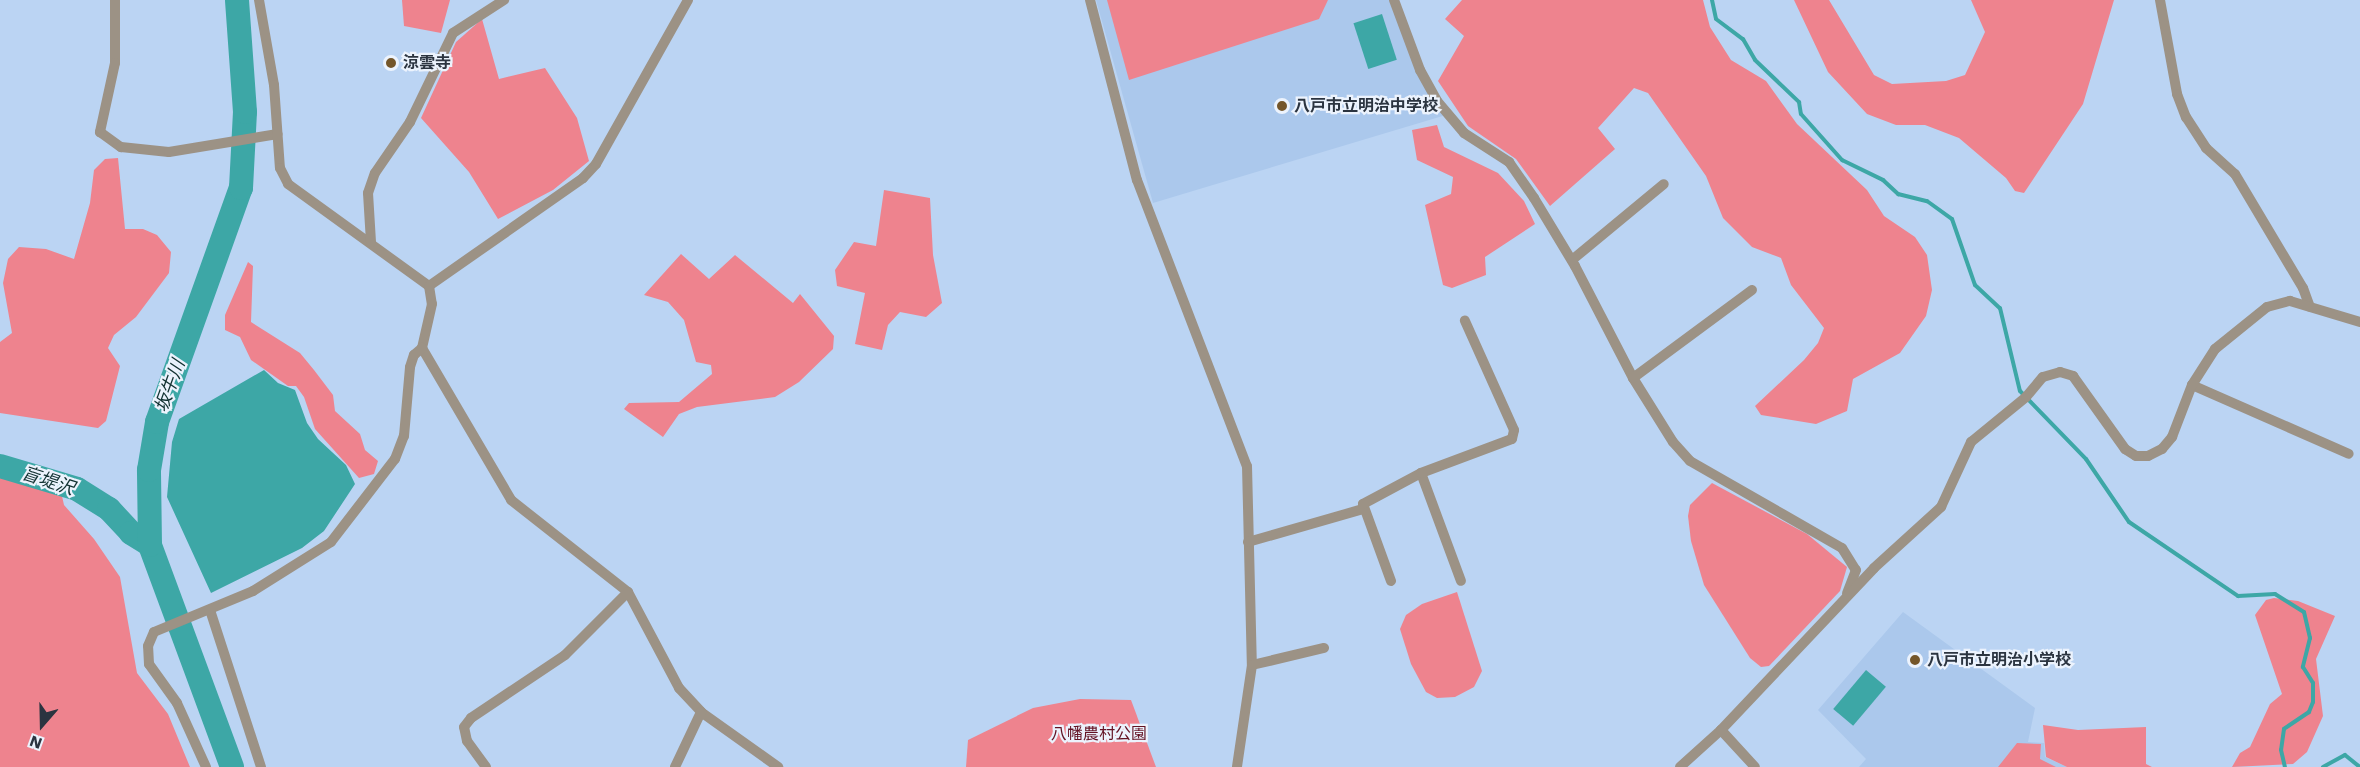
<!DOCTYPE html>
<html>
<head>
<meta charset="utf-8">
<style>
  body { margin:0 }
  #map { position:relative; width:2360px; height:767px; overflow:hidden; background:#bbd4f3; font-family:"Work Sans","Noto Sans JP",sans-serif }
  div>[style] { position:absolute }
  .built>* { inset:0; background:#abc8ec }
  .green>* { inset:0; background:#ee838e }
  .water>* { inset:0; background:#3da7a6; transform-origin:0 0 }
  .stream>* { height:4px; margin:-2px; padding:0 2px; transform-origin:2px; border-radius:2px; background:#3da7a6 }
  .river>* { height:24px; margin:-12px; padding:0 12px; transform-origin:12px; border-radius:12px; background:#3da7a6 }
  .minor>* { height:10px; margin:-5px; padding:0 5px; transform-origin:5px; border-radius:5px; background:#9c9285 }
  .dots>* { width:16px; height:16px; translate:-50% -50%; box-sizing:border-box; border:3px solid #ecf3fd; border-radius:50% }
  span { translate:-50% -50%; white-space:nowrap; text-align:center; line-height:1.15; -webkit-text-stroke:4.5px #ecf3fd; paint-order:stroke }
  .poi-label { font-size:16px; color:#2b3440; font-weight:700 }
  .left { translate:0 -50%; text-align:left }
  .park-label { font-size:16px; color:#631223 }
  .water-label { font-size:18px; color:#113131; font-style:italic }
  .north { position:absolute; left:12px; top:695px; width:60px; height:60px; -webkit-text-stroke:4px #ecf3fd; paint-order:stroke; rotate:200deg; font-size:16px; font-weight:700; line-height:24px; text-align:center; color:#2b3440 }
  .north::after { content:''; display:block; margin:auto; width:21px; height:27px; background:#2b3440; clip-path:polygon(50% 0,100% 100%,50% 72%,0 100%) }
</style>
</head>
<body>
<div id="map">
  <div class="built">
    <i style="clip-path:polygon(1096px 0,1390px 0,1446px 115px,1153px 203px)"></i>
    <i style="clip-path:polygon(1903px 612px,2035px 708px,2028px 742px,2044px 743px,2045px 757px,2067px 767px,1859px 767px,1866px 759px,1818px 710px)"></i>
  </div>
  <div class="green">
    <i style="clip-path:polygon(402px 0,450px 0,441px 33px,404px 26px)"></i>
    <i style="clip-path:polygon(1107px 0,1328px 0,1319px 19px,1129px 80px)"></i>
    <i style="clip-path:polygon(1462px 0,1703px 0,1710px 27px,1731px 60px,1766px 81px,1797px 124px,1867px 190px,1884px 216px,1915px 237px,1927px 255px,1932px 290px,1926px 316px,1900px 353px,1853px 379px,1847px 411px,1816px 424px,1761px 415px,1755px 406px,1804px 360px,1818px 343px,1824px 328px,1791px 285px,1781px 258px,1752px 247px,1723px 218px,1706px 176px,1648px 93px,1634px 88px,1598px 128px,1615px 149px,1550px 206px,1516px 159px,1468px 126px,1438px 81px,1464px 36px,1445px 19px)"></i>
    <i style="clip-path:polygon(1794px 0,1829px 0,1874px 75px,1892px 84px,1946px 81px,1965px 75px,1985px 32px,1971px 0,2114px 0,2083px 104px,2024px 193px,2015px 191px,2006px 178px,1959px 138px,1925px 125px,1896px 125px,1867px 114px,1828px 72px)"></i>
    <i style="clip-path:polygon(482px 19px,499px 79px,545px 68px,577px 118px,589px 161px,553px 190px,498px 219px,469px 172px,421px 118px,456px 42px)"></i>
    <i style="clip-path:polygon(1437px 125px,1444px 147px,1498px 173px,1524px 201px,1535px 224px,1485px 257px,1486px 275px,1452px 288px,1443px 285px,1425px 205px,1451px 194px,1453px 177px,1417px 160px,1412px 130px)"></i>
    <i style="clip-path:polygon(118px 158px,125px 229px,143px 229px,157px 235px,171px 252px,169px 273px,136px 317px,114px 335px,108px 348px,120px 366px,106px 421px,98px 428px,0 413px,0 342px,12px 333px,3px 283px,8px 259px,19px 247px,46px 249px,74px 259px,90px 203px,94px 170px,105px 159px)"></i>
    <i style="clip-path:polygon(884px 190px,930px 198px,933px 255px,942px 303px,926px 317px,900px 312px,888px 325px,882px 350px,855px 344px,865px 293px,837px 286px,835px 270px,854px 242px,876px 246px)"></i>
    <i style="clip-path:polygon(681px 254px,709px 279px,735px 255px,793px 303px,800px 294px,834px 336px,833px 349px,799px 382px,775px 397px,697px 407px,679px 414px,663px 437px,624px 409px,629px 403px,679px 402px,712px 374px,711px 365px,696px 362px,684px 320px,668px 302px,644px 295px)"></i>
    <i style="clip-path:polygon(248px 262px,253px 266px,251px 322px,300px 353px,314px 370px,333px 395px,335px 411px,360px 434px,365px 450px,378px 461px,374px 474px,359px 478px,315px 429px,304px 397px,296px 386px,288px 386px,251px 360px,240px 337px,225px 330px,225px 315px)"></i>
    <i style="clip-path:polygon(0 472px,60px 487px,64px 505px,94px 539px,120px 577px,137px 673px,168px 714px,190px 767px,0 767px)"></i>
    <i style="clip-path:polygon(1712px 483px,1807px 534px,1847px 567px,1840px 591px,1769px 666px,1761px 667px,1750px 658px,1704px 585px,1691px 541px,1688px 516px,1690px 505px)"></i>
    <i style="clip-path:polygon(1457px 592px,1482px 671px,1474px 687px,1455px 697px,1437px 698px,1426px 692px,1411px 664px,1400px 629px,1406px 615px,1422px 604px)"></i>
    <i style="clip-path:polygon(2274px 598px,2298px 601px,2335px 616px,2316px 659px,2323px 716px,2307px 752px,2293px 764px,2232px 767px,2240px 753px,2250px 747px,2270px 704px,2282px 694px,2255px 615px,2266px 600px)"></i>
    <i style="clip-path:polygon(1080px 699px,1131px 700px,1156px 767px,966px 767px,968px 740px,1033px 708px)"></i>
    <i style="clip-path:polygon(2043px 725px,2078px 730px,2146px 727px,2146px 764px,2152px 767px,2067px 767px,2046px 757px)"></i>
    <i style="clip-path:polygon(2017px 743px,2041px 744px,2040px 759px,2056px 767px,1998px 767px)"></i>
  </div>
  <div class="water">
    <i style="left:1382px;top:14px;width:48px;height:30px;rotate:72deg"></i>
    <i style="clip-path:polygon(264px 370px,278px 383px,295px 390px,307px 423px,318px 439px,346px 465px,355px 484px,324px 531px,302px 548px,211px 593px,167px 497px,172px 442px,179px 419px)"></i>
    <i style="left:1866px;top:670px;width:26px;height:51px;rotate:40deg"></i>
  </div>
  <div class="stream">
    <i style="left:1712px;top:0;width:19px;rotate:78deg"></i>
    <i style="left:1716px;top:19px;width:34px;rotate:37deg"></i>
    <i style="left:1743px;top:39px;width:24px;rotate:60deg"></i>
    <i style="left:1755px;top:60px;width:61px;rotate:43.7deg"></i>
    <i style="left:1799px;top:102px;width:12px;rotate:81deg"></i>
    <i style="left:1801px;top:114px;width:62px;rotate:48.3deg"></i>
    <i style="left:1842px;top:160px;width:46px;rotate:26deg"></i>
    <i style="left:1883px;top:180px;width:21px;rotate:43deg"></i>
    <i style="left:1898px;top:194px;width:30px;rotate:14deg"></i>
    <i style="left:1927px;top:201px;width:31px;rotate:36deg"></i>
    <i style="left:1952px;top:219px;width:70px;rotate:70.8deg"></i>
    <i style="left:1975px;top:285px;width:34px;rotate:43deg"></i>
    <i style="left:2000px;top:308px;width:85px;rotate:76.5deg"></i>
    <i style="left:2020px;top:391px;width:95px;rotate:45.9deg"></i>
    <i style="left:2086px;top:459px;width:76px;rotate:55.7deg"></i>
    <i style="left:2129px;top:522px;width:132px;rotate:34.2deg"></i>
    <i style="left:2238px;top:596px;width:37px;rotate:-3deg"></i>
    <i style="left:2275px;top:594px;width:34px;rotate:32deg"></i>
    <i style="left:2304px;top:612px;width:27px;rotate:77deg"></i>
    <i style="left:2310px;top:638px;width:30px;rotate:104deg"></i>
    <i style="left:2303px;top:667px;width:19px;rotate:58deg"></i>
    <i style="left:2313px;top:683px;width:19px;rotate:90deg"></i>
    <i style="left:2313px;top:702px;width:11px;rotate:112deg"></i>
    <i style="left:2309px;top:712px;width:30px;rotate:146deg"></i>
    <i style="left:2284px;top:729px;width:21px;rotate:98deg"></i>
    <i style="left:2281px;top:750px;width:17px;rotate:77deg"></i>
    <i style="left:2323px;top:767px;width:25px;rotate:-29deg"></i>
    <i style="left:2345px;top:755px;width:19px;rotate:39deg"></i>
  </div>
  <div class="river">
    <i style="left:0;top:466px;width:80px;rotate:16.6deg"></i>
    <i style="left:77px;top:489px;width:38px;rotate:32deg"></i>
    <i style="left:109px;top:509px;width:33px;rotate:47deg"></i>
    <i style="left:131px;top:533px;width:22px;rotate:32deg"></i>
    <i style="left:232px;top:767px;width:237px;rotate:-110.3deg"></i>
    <i style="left:150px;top:545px;width:75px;rotate:-90.8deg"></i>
    <i style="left:149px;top:470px;width:49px;rotate:-80.5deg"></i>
    <i style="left:157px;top:422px;width:249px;rotate:-70.3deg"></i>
    <i style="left:241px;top:188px;width:76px;rotate:-87deg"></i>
    <i style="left:245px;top:112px;width:112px;rotate:-94.1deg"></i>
  </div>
  <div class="minor">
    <i style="left:115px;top:0;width:63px;rotate:90deg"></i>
    <i style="left:115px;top:63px;width:71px;rotate:102.3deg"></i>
    <i style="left:100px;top:132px;width:26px;rotate:36deg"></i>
    <i style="left:121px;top:147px;width:48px;rotate:5.9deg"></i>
    <i style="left:169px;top:152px;width:110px;rotate:-9.4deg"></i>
    <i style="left:259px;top:0;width:86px;rotate:80deg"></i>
    <i style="left:274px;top:85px;width:83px;rotate:85.9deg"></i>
    <i style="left:280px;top:168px;width:18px;rotate:63deg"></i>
    <i style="left:288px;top:184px;width:174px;rotate:35.9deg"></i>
    <i style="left:429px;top:286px;width:18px;rotate:81deg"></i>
    <i style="left:432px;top:304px;width:45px;rotate:102.8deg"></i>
    <i style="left:422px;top:348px;width:176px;rotate:59.6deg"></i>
    <i style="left:511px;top:500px;width:149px;rotate:38.2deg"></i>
    <i style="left:628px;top:592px;width:109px;rotate:62deg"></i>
    <i style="left:679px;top:688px;width:33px;rotate:47deg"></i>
    <i style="left:701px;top:712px;width:95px;rotate:35.5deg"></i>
    <i style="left:1090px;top:0;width:186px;rotate:75.4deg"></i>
    <i style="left:1137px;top:180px;width:306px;rotate:69deg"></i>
    <i style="left:1247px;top:466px;width:199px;rotate:88.6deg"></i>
    <i style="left:1252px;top:665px;width:103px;rotate:98.4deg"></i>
    <i style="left:1394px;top:0;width:75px;rotate:69.6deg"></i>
    <i style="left:1420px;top:70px;width:35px;rotate:61deg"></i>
    <i style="left:1437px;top:101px;width:42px;rotate:49.8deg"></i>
    <i style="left:1464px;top:133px;width:54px;rotate:32.8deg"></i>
    <i style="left:1509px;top:162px;width:44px;rotate:55.2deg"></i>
    <i style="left:1534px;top:198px;width:79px;rotate:58.9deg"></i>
    <i style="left:1575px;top:266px;width:126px;rotate:62.6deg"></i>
    <i style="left:1633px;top:378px;width:75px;rotate:58deg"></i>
    <i style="left:1673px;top:442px;width:25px;rotate:48deg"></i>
    <i style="left:1690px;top:461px;width:175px;rotate:29.8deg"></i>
    <i style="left:1842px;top:548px;width:26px;rotate:58deg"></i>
    <i style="left:1856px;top:570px;width:25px;rotate:111deg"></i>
    <i style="left:2160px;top:0;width:96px;rotate:79.7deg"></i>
    <i style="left:2177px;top:94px;width:25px;rotate:69deg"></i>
    <i style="left:2186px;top:117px;width:37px;rotate:57deg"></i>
    <i style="left:2206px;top:148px;width:39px;rotate:42deg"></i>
    <i style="left:2235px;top:174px;width:133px;rotate:59.2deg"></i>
    <i style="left:2303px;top:288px;width:20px;rotate:70deg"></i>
    <i style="left:371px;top:242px;width:49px;rotate:-93.5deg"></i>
    <i style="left:368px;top:193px;width:21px;rotate:-71deg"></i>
    <i style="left:375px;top:173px;width:62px;rotate:-55.5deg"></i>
    <i style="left:410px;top:122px;width:99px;rotate:-64.2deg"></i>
    <i style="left:453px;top:33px;width:61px;rotate:-32.9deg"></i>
    <i style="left:1572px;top:260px;width:119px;rotate:-39.6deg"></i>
    <i style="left:429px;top:286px;width:188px;rotate:-35deg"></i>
    <i style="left:583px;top:178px;width:19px;rotate:-47deg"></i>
    <i style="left:596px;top:164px;width:188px;rotate:-60.7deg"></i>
    <i style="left:1633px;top:378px;width:148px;rotate:-36.5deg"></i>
    <i style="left:2192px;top:385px;width:171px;rotate:23.7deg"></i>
    <i style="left:1421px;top:473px;width:115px;rotate:69.7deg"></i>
    <i style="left:1248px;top:542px;width:120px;rotate:-16deg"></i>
    <i style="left:1391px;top:581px;width:82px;rotate:-110deg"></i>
    <i style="left:1363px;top:504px;width:66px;rotate:-28.1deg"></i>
    <i style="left:1421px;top:473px;width:97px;rotate:-20.5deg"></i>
    <i style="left:1512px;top:439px;width:9px;rotate:-77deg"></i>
    <i style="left:1514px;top:430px;width:120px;rotate:-114.2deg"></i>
    <i style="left:210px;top:610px;width:165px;rotate:72deg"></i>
    <i style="left:1252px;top:665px;width:74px;rotate:-13.3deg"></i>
    <i style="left:1721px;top:730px;width:50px;rotate:47.4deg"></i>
    <i style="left:206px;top:767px;width:70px;rotate:-114.4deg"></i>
    <i style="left:177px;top:703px;width:48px;rotate:-125.7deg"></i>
    <i style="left:149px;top:664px;width:18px;rotate:-93deg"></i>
    <i style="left:148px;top:646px;width:15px;rotate:-67deg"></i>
    <i style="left:154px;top:632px;width:107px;rotate:-22.5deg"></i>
    <i style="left:253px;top:591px;width:92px;rotate:-32.1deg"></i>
    <i style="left:331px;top:542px;width:105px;rotate:-52.4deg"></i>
    <i style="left:395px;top:459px;width:25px;rotate:-69deg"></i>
    <i style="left:404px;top:436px;width:69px;rotate:-85deg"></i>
    <i style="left:410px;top:367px;width:13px;rotate:-72deg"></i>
    <i style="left:414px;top:355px;width:11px;rotate:-41deg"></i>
    <i style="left:486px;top:767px;width:32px;rotate:-126deg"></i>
    <i style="left:467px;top:741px;width:14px;rotate:-102deg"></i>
    <i style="left:464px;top:727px;width:11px;rotate:-52deg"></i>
    <i style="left:471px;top:718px;width:113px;rotate:-33.8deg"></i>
    <i style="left:565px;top:655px;width:89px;rotate:-45deg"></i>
    <i style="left:675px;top:767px;width:61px;rotate:-64.7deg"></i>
    <i style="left:1680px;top:767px;width:55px;rotate:-42.1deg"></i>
    <i style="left:1721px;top:730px;width:223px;rotate:-46.6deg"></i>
    <i style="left:1874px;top:568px;width:91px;rotate:-42.3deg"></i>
    <i style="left:1941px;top:507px;width:72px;rotate:-65.2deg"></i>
    <i style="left:1971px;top:442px;width:71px;rotate:-39.3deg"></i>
    <i style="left:2026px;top:397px;width:26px;rotate:-50deg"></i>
    <i style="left:2043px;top:377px;width:18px;rotate:-16deg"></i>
    <i style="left:2060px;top:372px;width:14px;rotate:17deg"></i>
    <i style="left:2073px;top:376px;width:90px;rotate:54.5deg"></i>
    <i style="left:2125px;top:449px;width:13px;rotate:32deg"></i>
    <i style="left:2136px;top:456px;width:12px"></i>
    <i style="left:2148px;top:456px;width:16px;rotate:-27deg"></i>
    <i style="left:2162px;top:449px;width:16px;rotate:-50deg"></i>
    <i style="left:2172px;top:437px;width:56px;rotate:-69deg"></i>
    <i style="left:2192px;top:385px;width:43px;rotate:-57.4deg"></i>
    <i style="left:2215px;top:349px;width:67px;rotate:-38.9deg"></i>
    <i style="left:2267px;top:307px;width:24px;rotate:-15deg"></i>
    <i style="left:2290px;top:301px;width:73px;rotate:16.7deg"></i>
  </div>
  <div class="dots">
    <i style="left:391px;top:63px;background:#74562a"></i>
    <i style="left:1282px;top:106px;background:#74562a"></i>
    <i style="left:1915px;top:660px;background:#74562a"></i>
  </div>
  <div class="poi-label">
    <span class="left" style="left:403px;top:63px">涼雲寺</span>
    <span class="left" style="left:1294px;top:106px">八戸市立明治中学校</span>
    <span class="left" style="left:1927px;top:660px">八戸市立明治小学校</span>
  </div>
  <div class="park-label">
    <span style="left:1099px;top:734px">八幡農村公園</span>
  </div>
  <div class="water-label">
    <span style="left:170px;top:386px;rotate:-70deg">坂牛川</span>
    <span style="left:48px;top:481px;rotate:18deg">盲堤沢</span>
  </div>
  <div class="north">N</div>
</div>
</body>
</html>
